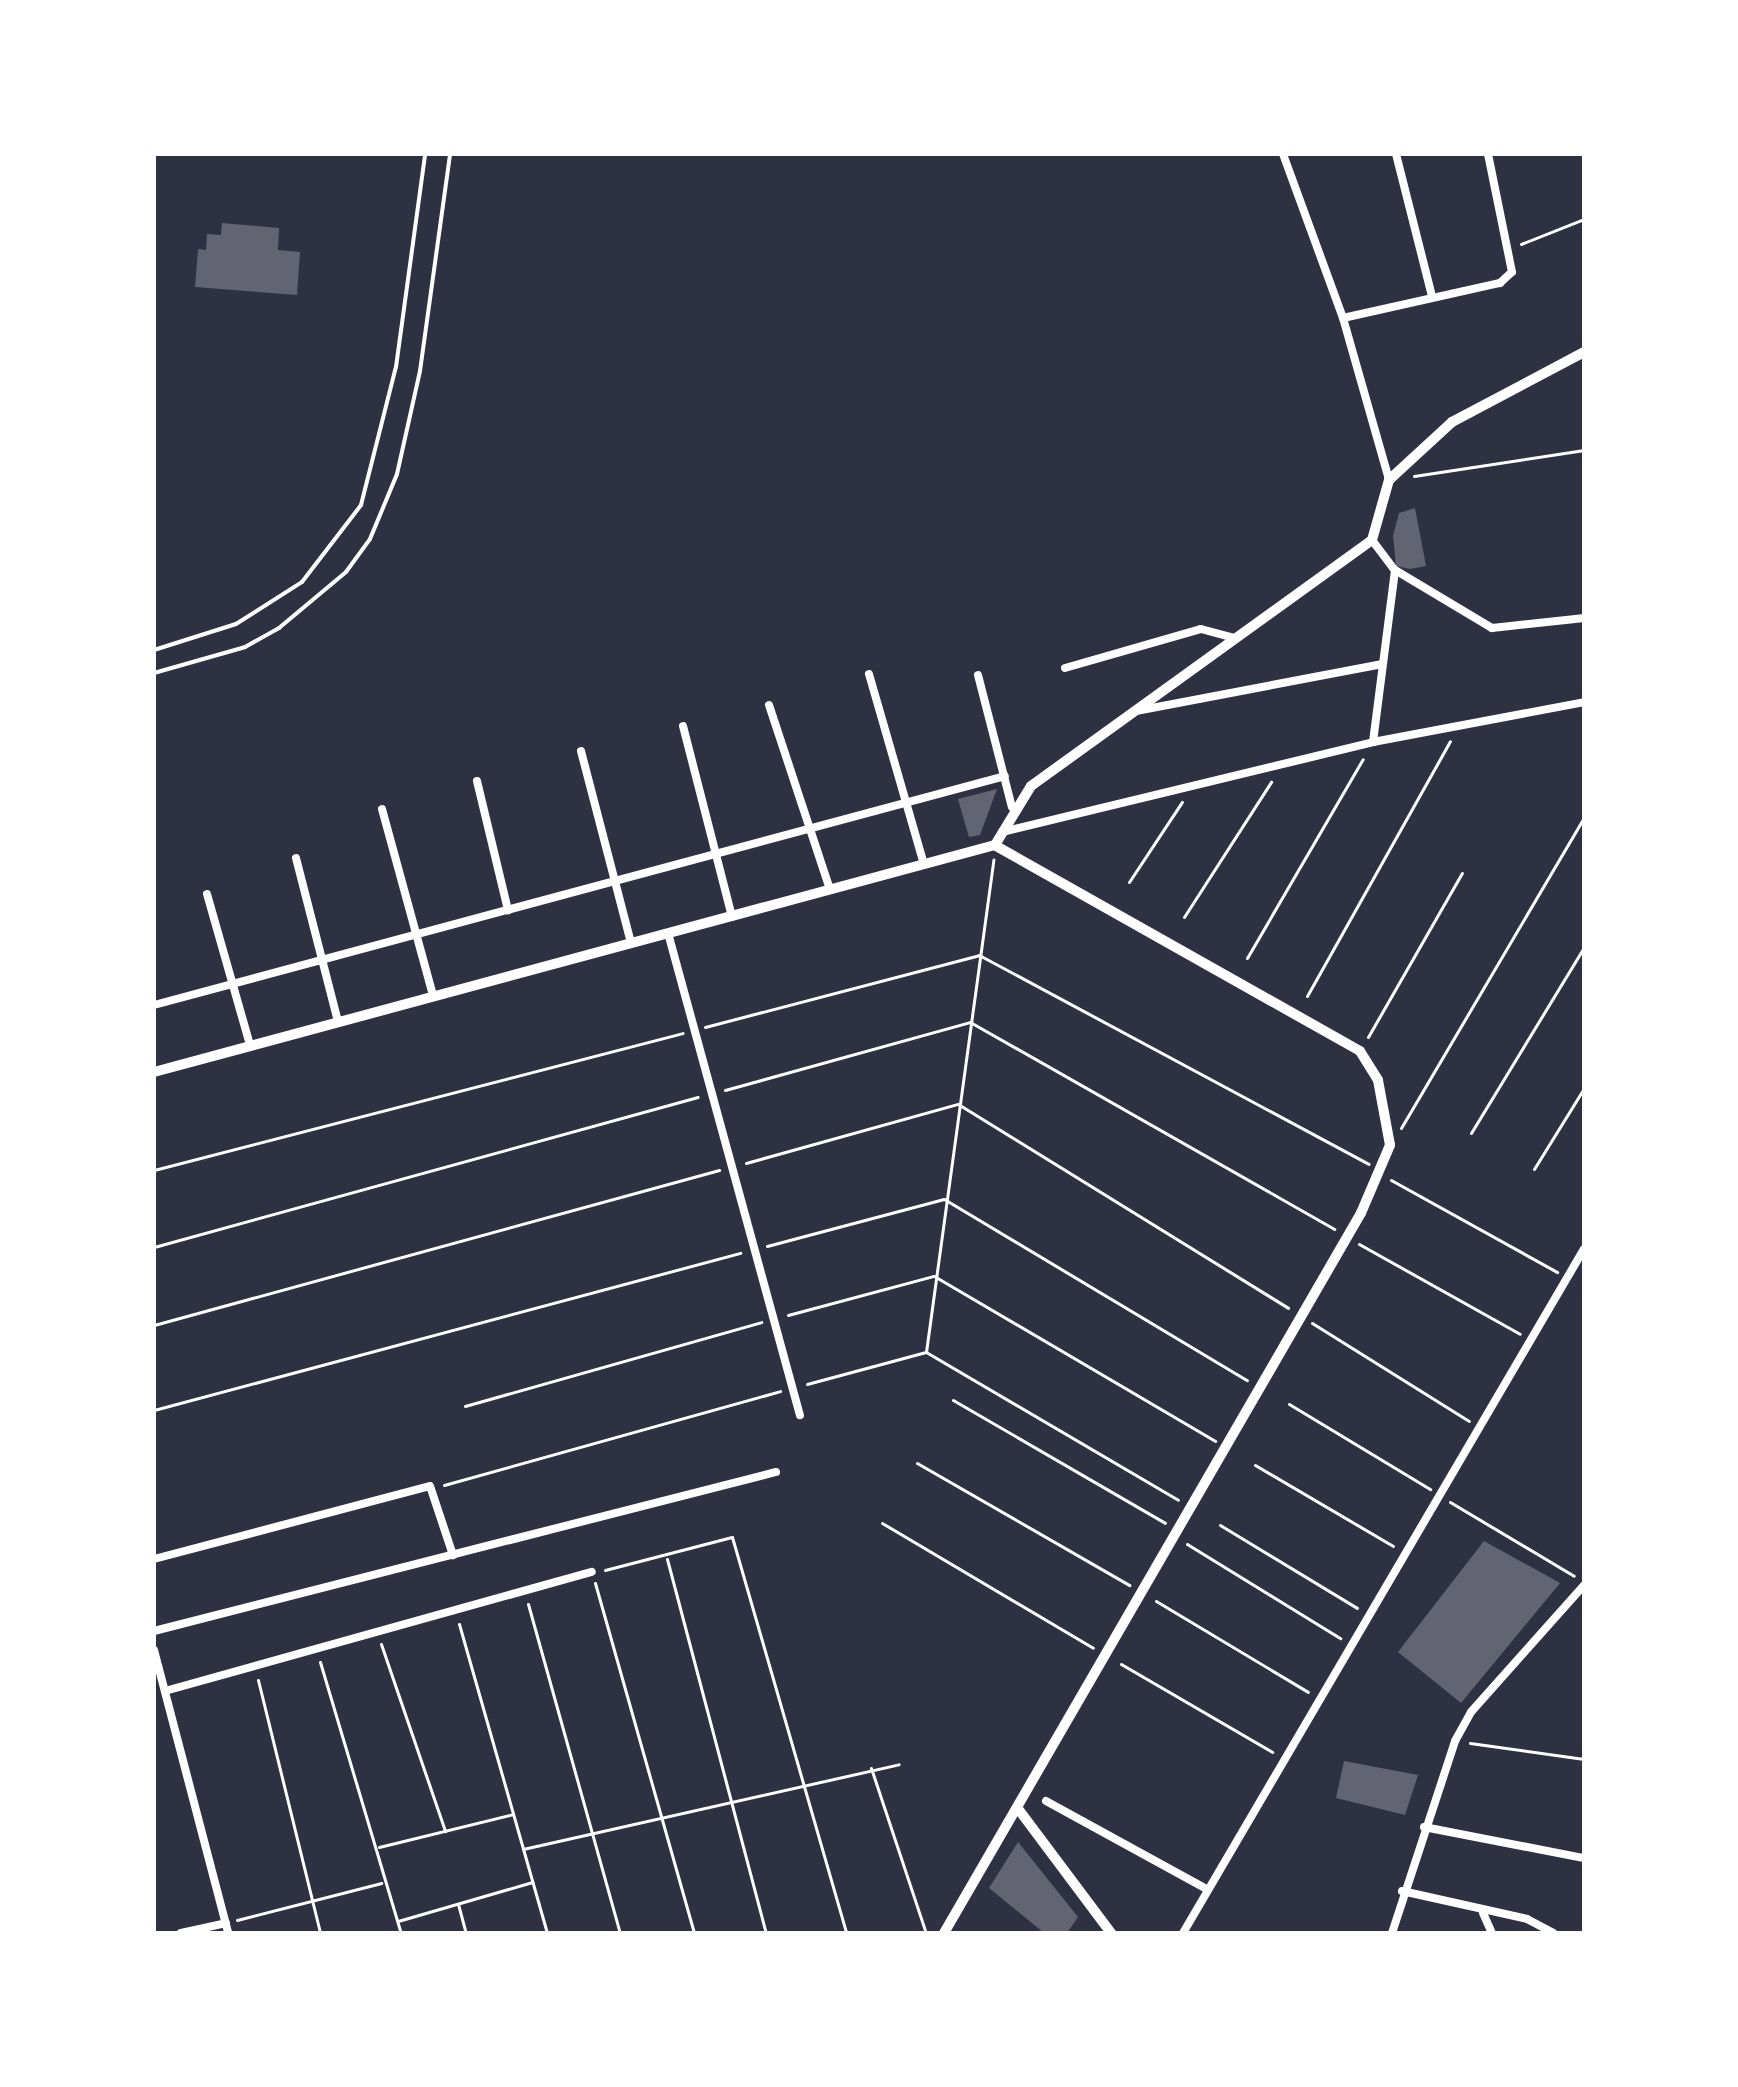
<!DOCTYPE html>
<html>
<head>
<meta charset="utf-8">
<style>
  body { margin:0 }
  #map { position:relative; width:1738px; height:2087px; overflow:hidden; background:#2d3142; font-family:"Nunito Sans",sans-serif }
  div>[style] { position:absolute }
  .building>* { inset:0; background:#626471 }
  .path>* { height:3px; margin:-1.5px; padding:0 1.5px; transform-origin:1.5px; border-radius:1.5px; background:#fff }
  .service>* { height:4px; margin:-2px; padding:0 2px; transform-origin:2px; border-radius:2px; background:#fff }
  .minor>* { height:8px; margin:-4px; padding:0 4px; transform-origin:4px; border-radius:4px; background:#fff }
  .tertiary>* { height:10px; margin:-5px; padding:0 5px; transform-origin:5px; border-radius:5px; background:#fff }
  span { translate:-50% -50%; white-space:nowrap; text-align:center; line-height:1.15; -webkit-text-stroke:8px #fff; paint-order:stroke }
  .frame { position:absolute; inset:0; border:156px solid #fff; pointer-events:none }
</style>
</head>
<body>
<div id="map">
  <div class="building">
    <i style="clip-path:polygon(222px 223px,279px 228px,278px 250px,300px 252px,297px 295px,195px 287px,198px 249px,206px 250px,207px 234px,221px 235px)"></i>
    <i style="clip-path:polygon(1415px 508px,1426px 566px,1410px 569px,1396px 566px,1393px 536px,1399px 513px)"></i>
    <i style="clip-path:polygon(997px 789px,980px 835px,969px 837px,958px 799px)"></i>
    <i style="clip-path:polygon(1484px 1541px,1560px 1583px,1461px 1703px,1398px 1652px)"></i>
    <i style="clip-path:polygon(1344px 1761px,1418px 1775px,1405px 1815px,1336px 1798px)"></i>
    <i style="clip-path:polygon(1018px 1842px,1078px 1917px,1067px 1933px,1044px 1933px,989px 1888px)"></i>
  </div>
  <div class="path">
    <i style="left:1521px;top:244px;width:68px;rotate:-21.6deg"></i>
    <i style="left:1414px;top:476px;width:172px;rotate:-8.7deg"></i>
    <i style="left:1129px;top:882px;width:96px;rotate:-56.5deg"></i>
    <i style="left:1184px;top:917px;width:161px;rotate:-57.2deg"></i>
    <i style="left:1247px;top:958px;width:230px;rotate:-59.8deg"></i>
    <i style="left:1307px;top:996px;width:292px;rotate:-60.7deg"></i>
    <i style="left:705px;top:1027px;width:283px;rotate:-14.7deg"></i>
    <i style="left:979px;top:955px;width:442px;rotate:28.2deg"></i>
    <i style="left:1368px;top:1037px;width:189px;rotate:-60.2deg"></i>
    <i style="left:725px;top:1090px;width:254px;rotate:-15.5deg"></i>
    <i style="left:970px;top:1022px;width:419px;rotate:29.6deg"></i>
    <i style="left:1401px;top:1128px;width:361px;rotate:-59.5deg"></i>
    <i style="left:1471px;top:1133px;width:218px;rotate:-58.7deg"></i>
    <i style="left:746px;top:1163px;width:220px;rotate:-15.6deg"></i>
    <i style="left:958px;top:1104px;width:388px;rotate:31.7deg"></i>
    <i style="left:1534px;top:1169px;width:95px;rotate:-58.3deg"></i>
    <i style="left:154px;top:1170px;width:546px;rotate:-14.52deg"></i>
    <i style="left:1391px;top:1180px;width:190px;rotate:29deg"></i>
    <i style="left:1359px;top:1244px;width:184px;rotate:29.2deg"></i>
    <i style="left:767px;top:1246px;width:183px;rotate:-14.9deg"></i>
    <i style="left:944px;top:1199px;width:353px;rotate:30.9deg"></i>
    <i style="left:154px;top:1247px;width:564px;rotate:-15.42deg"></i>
    <i style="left:788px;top:1315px;width:151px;rotate:-15deg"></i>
    <i style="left:934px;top:1276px;width:326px;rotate:30.4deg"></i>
    <i style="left:1312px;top:1323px;width:185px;rotate:32deg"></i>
    <i style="left:154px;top:1325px;width:586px;rotate:-15.34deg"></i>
    <i style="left:926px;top:1352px;width:497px;rotate:-82.2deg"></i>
    <i style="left:807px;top:1384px;width:123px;rotate:-15.1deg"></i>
    <i style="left:926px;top:1352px;width:292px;rotate:30.4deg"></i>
    <i style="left:953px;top:1400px;width:245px;rotate:30.1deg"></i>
    <i style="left:1289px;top:1404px;width:165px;rotate:31.1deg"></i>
    <i style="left:465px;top:1406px;width:308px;rotate:-15.8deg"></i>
    <i style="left:154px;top:1410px;width:607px;rotate:-15deg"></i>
    <i style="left:917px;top:1463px;width:245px;rotate:29.9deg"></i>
    <i style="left:1255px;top:1465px;width:160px;rotate:30.4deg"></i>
    <i style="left:444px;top:1485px;width:349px;rotate:-15.6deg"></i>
    <i style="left:1450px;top:1502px;width:144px;rotate:30.8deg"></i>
    <i style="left:882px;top:1523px;width:245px;rotate:30.6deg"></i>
    <i style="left:1220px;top:1525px;width:160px;rotate:31.2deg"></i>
    <i style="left:1187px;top:1544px;width:180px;rotate:31.6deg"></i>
    <i style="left:667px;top:1559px;width:387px;rotate:75.2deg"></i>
    <i style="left:605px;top:1570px;width:131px;rotate:-14.6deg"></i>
    <i style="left:732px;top:1537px;width:412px;rotate:73.9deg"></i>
    <i style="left:595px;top:1583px;width:364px;rotate:74.2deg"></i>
    <i style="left:1156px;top:1601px;width:177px;rotate:30.9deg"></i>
    <i style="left:528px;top:1604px;width:342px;rotate:74.4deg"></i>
    <i style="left:459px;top:1624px;width:321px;rotate:74.1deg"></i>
    <i style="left:381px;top:1644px;width:198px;rotate:71.1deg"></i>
    <i style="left:320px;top:1662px;width:283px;rotate:73.4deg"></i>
    <i style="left:1121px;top:1664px;width:175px;rotate:30.2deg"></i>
    <i style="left:258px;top:1680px;width:260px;rotate:76.2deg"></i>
    <i style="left:1470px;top:1743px;width:115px;rotate:8deg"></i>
    <i style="left:871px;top:1768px;width:174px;rotate:71.6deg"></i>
    <i style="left:379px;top:1847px;width:138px;rotate:-13.8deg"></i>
    <i style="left:523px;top:1849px;width:385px;rotate:-12.7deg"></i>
    <i style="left:458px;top:1904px;width:30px;rotate:75deg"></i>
    <i style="left:237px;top:1920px;width:149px;rotate:-14.4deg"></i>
    <i style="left:398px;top:1921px;width:140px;rotate:-16.2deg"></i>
  </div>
  <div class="service">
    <i style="left:154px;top:650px;width:86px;rotate:-17.6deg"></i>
    <i style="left:236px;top:624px;width:78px;rotate:-32.5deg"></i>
    <i style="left:302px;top:582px;width:97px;rotate:-52.5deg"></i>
    <i style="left:361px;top:505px;width:142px;rotate:-75.8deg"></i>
    <i style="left:396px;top:367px;width:215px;rotate:-82.2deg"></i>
    <i style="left:154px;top:673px;width:95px;rotate:-15.9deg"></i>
    <i style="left:245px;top:647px;width:39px;rotate:-29deg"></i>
    <i style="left:279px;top:628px;width:87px;rotate:-39.9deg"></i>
    <i style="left:346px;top:572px;width:41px;rotate:-54deg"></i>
    <i style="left:370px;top:539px;width:70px;rotate:-67.4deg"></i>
    <i style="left:397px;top:474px;width:106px;rotate:-77.4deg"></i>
    <i style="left:420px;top:371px;width:219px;rotate:-82.1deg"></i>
  </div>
  <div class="minor">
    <i style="left:1283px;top:154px;width:175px;rotate:69.9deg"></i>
    <i style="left:1343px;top:318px;width:168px;rotate:74.1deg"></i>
    <i style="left:1396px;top:154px;width:146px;rotate:75.8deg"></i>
    <i style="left:1343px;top:318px;width:161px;rotate:-12.6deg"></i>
    <i style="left:1500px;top:283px;width:16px;rotate:-43deg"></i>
    <i style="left:1512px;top:272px;width:120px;rotate:-101.5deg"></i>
    <i style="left:1372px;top:540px;width:38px;rotate:53deg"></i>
    <i style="left:1395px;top:570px;width:113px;rotate:30.9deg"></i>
    <i style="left:1492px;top:628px;width:93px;rotate:-6.2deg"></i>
    <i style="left:1065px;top:668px;width:141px;rotate:-16deg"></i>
    <i style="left:1201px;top:629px;width:35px;rotate:15deg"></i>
    <i style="left:869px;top:674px;width:198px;rotate:73.9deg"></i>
    <i style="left:978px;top:675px;width:136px;rotate:75.6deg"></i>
    <i style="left:769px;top:705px;width:194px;rotate:71.7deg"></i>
    <i style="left:1136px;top:711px;width:251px;rotate:-10.8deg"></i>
    <i style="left:683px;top:726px;width:197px;rotate:75.6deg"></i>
    <i style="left:1373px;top:742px;width:173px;rotate:-82.7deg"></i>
    <i style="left:581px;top:751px;width:198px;rotate:75.4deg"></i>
    <i style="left:477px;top:781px;width:133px;rotate:76.5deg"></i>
    <i style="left:382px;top:809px;width:194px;rotate:74.7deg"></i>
    <i style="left:1002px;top:832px;width:382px;rotate:-13.6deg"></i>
    <i style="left:1373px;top:742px;width:215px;rotate:-10.7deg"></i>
    <i style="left:296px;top:858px;width:169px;rotate:75.6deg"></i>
    <i style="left:207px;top:894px;width:157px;rotate:74.1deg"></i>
    <i style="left:668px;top:933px;width:500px;rotate:74.7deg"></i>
    <i style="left:154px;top:1005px;width:881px;rotate:-15.06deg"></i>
    <i style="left:154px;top:1559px;width:285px;rotate:-14.8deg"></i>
    <i style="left:430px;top:1486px;width:73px;rotate:71.6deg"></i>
    <i style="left:154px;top:1631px;width:642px;rotate:-14.34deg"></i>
    <i style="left:154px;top:1650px;width:293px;rotate:75.3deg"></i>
    <i style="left:165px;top:1691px;width:443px;rotate:-15.6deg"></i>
    <i style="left:1046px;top:1801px;width:181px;rotate:28.7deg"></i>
    <i style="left:1424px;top:1827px;width:163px;rotate:11deg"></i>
    <i style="left:1402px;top:1891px;width:128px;rotate:12.6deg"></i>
    <i style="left:1527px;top:1919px;width:30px;rotate:28deg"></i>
    <i style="left:1483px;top:1913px;width:22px;rotate:66deg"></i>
    <i style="left:181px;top:1933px;width:46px;rotate:-12.5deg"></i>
    <i style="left:1183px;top:1933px;width:793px;rotate:-59.62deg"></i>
    <i style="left:1392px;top:1933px;width:202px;rotate:-71.8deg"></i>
    <i style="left:1455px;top:1741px;width:33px;rotate:-61deg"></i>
    <i style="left:1471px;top:1712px;width:170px;rotate:-48.3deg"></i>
  </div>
  <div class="tertiary">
    <i style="left:995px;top:845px;width:69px;rotate:-58.6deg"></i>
    <i style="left:1031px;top:786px;width:420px;rotate:-35.8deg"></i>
    <i style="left:1372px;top:540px;width:62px;rotate:-74.2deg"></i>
    <i style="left:1389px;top:480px;width:86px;rotate:-42.6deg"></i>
    <i style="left:1452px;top:422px;width:149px;rotate:-27.9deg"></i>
    <i style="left:154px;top:1072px;width:871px;rotate:-15.11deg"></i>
    <i style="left:1019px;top:1810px;width:154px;rotate:53.2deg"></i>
    <i style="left:944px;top:1933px;width:832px;rotate:-59.92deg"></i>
    <i style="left:1361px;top:1213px;width:74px;rotate:-66.9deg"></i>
    <i style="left:1390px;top:1145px;width:66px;rotate:-100.5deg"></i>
    <i style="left:1378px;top:1080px;width:34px;rotate:-122deg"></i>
    <i style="left:1360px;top:1051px;width:419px;rotate:-150.6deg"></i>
  </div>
  <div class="frame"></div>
</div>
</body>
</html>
